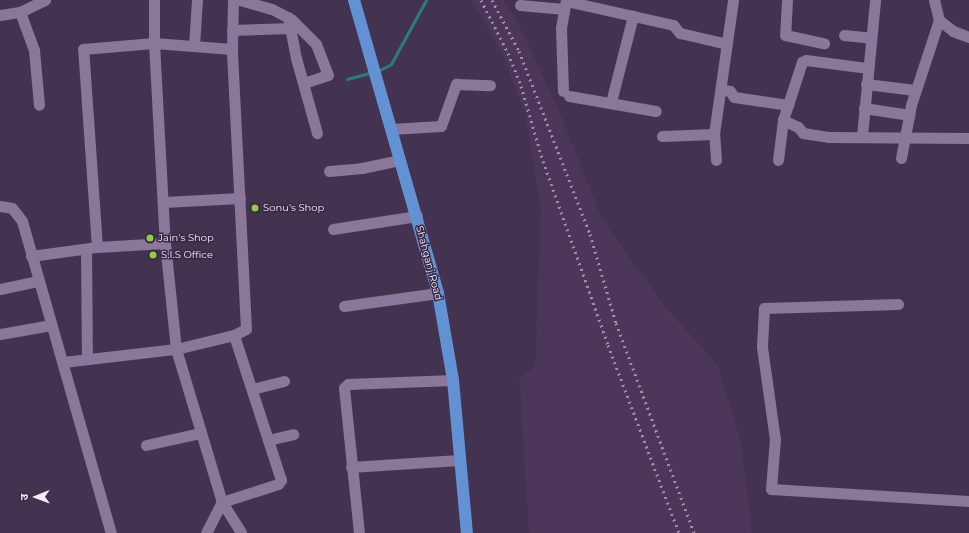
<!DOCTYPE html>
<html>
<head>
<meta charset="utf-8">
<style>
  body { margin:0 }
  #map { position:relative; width:969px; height:533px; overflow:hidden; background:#443350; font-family:Montserrat,"Noto Sans Devanagari",sans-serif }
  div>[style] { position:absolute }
  .built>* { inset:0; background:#4c375b }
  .stream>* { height:3px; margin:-1.5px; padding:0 1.5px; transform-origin:1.5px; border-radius:1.5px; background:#2e7c78 }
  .minor>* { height:11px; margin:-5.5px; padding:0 5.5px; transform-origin:5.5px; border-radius:5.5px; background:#8a7799 }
  .primary>* { height:12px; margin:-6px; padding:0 6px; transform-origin:6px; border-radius:6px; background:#6291d4 }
  .rail>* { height:3px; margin-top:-1.5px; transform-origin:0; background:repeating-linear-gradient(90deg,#9c8fa6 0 2px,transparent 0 6px) }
  .dots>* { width:11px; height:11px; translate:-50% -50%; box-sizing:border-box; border:2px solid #392945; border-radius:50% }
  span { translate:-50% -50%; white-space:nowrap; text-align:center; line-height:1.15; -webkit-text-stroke:3px #392945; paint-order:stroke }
  .poi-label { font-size:10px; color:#f6ecfe }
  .left { translate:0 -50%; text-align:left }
  .street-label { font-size:10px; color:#f6ecfe }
  .north { position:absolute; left:16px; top:477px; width:40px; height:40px; -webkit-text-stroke:3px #392945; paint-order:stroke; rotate:269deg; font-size:11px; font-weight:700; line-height:16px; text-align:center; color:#f6ecfe }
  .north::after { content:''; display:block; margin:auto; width:14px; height:18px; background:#f6ecfe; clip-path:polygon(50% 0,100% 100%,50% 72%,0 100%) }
</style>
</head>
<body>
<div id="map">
  <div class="built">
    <i style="clip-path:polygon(472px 0,504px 0,522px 31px,561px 116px,602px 219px,665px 307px,717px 364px,741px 442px,752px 533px,529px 533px,519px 377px,535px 367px,541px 209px,525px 112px,502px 53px)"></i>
  </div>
  <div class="stream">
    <i style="left:378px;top:71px;width:15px;rotate:-28deg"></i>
    <i style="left:391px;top:64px;width:73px;rotate:-61.3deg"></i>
    <i style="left:347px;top:79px;width:27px;rotate:-15deg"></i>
  </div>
  <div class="minor">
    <i style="left:154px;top:0;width:43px;rotate:90deg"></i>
    <i style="left:154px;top:43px;width:200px;rotate:86.9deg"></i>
    <i style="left:165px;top:243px;width:107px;rotate:84.1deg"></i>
    <i style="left:176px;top:349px;width:160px;rotate:73.3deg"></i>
    <i style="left:222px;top:502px;width:36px;rotate:58deg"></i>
    <i style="left:240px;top:0;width:33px;rotate:16deg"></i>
    <i style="left:272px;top:9px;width:21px;rotate:28deg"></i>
    <i style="left:291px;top:19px;width:35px;rotate:45deg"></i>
    <i style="left:316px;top:44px;width:33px;rotate:69deg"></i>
    <i style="left:328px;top:75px;width:25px;rotate:162deg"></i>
    <i style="left:787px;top:0;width:35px;rotate:93deg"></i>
    <i style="left:785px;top:35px;width:40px;rotate:12deg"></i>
    <i style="left:934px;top:0;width:21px;rotate:76deg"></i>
    <i style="left:566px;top:1px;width:110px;rotate:12.6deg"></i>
    <i style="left:673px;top:25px;width:11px;rotate:49deg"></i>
    <i style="left:680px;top:33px;width:48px;rotate:13.2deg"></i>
    <i style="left:520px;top:5px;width:44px;rotate:5.2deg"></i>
    <i style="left:20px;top:12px;width:40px;rotate:69.8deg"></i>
    <i style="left:34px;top:50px;width:55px;rotate:84.8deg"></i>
    <i style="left:0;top:15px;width:20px;rotate:-9deg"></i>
    <i style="left:20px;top:12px;width:28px;rotate:-26deg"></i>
    <i style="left:288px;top:17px;width:42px;rotate:79deg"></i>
    <i style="left:296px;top:58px;width:78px;rotate:74.4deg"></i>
    <i style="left:232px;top:30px;width:58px;rotate:-2deg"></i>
    <i style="left:844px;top:35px;width:27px;rotate:6deg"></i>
    <i style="left:194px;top:46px;width:46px;rotate:-86.3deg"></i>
    <i style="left:866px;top:84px;width:49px;rotate:7deg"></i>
    <i style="left:721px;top:89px;width:9px;rotate:13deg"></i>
    <i style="left:730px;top:91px;width:7px;rotate:56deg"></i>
    <i style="left:734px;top:97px;width:55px;rotate:8.4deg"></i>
    <i style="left:563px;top:91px;width:63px;rotate:-91.8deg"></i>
    <i style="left:561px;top:28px;width:28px;rotate:-80deg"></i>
    <i style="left:569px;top:96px;width:88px;rotate:9.8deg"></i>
    <i style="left:611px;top:102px;width:89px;rotate:-75.7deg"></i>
    <i style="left:864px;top:108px;width:46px;rotate:8.8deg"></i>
    <i style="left:783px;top:120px;width:17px;rotate:25deg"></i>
    <i style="left:798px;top:127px;width:8px;rotate:50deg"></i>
    <i style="left:803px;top:133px;width:25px;rotate:9deg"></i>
    <i style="left:828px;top:137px;width:141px;rotate:0.4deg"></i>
    <i style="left:391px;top:129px;width:50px;rotate:-3.4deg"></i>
    <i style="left:441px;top:126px;width:45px;rotate:-70.3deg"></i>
    <i style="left:456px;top:84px;width:34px;rotate:2deg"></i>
    <i style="left:662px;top:136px;width:52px;rotate:-2.2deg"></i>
    <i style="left:862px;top:136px;width:137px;rotate:-84.5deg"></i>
    <i style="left:901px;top:158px;width:54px;rotate:-79.3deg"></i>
    <i style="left:911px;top:105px;width:89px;rotate:-71.8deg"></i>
    <i style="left:939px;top:20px;width:18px;rotate:38deg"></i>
    <i style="left:953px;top:31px;width:17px;rotate:21deg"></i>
    <i style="left:716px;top:160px;width:26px;rotate:-94deg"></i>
    <i style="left:714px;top:134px;width:135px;rotate:-81.9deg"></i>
    <i style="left:778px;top:160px;width:40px;rotate:-82.9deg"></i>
    <i style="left:783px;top:120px;width:61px;rotate:-71.9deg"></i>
    <i style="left:802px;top:62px;width:4px;rotate:-27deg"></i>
    <i style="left:806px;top:60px;width:63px;rotate:7.4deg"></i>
    <i style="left:329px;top:171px;width:33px;rotate:-5deg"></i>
    <i style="left:362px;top:168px;width:38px;rotate:-12deg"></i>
    <i style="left:164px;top:202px;width:76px;rotate:-3deg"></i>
    <i style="left:0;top:206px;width:12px;rotate:9deg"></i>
    <i style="left:12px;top:208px;width:16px;rotate:52deg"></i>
    <i style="left:22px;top:221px;width:324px;rotate:74.1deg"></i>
    <i style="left:333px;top:229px;width:85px;rotate:-8.8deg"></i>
    <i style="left:97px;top:247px;width:198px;rotate:-94deg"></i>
    <i style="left:83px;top:49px;width:71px;rotate:-4.8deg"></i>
    <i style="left:154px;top:43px;width:78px;rotate:4.4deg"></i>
    <i style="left:86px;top:249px;width:110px;rotate:89.5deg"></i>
    <i style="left:31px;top:256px;width:67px;rotate:-7.8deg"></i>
    <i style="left:97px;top:247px;width:68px;rotate:-3.4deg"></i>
    <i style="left:0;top:289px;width:39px;rotate:-12deg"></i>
    <i style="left:898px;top:304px;width:134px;rotate:178.3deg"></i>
    <i style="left:764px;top:308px;width:39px;rotate:93deg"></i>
    <i style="left:762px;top:347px;width:93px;rotate:82deg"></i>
    <i style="left:775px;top:439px;width:50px;rotate:94.6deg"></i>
    <i style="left:771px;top:489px;width:198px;rotate:3.5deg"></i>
    <i style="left:344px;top:306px;width:95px;rotate:-7.9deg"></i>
    <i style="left:0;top:334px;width:52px;rotate:-10deg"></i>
    <i style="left:63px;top:362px;width:114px;rotate:-6.6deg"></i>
    <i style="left:176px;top:349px;width:60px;rotate:-13.6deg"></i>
    <i style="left:234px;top:335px;width:13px;rotate:-27deg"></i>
    <i style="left:246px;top:329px;width:280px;rotate:-92.9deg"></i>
    <i style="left:232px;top:49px;width:49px;rotate:-88.8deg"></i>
    <i style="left:252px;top:389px;width:33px;rotate:-14deg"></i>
    <i style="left:268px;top:440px;width:26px;rotate:-13deg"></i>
    <i style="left:146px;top:445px;width:55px;rotate:-12.5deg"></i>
    <i style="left:351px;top:467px;width:108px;rotate:-3.7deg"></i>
    <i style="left:206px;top:533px;width:35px;rotate:-63deg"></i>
    <i style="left:222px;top:502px;width:59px;rotate:-17.8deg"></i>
    <i style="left:278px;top:484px;width:5px;rotate:-53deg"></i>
    <i style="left:281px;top:480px;width:152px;rotate:-108deg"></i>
    <i style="left:359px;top:533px;width:146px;rotate:-95.9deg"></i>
    <i style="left:344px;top:388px;width:6px;rotate:-45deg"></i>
    <i style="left:348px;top:384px;width:105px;rotate:-2.2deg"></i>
  </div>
  <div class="primary">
    <i style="left:354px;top:0;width:305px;rotate:74deg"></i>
    <i style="left:438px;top:293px;width:88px;rotate:80.2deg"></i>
    <i style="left:453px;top:380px;width:154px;rotate:84.8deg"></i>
  </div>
  <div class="rail">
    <i style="left:481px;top:0;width:59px;rotate:63deg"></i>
    <i style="left:508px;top:53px;width:35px;rotate:68deg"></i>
    <i style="left:521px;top:86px;width:78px;rotate:73.7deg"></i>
    <i style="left:543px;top:161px;width:195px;rotate:70.5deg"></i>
    <i style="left:608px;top:345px;width:201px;rotate:69.3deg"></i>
    <i style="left:492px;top:0;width:58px;rotate:62.1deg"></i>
    <i style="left:519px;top:51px;width:196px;rotate:68.8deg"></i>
    <i style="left:590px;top:234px;width:93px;rotate:73.7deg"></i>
    <i style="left:616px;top:323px;width:224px;rotate:69.6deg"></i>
  </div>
  <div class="dots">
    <i style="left:255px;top:208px;background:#8fcd42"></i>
    <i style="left:150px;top:238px;background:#8fcd42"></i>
    <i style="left:153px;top:255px;background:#8fcd42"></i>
  </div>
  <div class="poi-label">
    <span class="left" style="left:263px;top:208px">Sonu's Shop</span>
    <span class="left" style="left:158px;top:238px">Jain's Shop</span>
    <span class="left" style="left:161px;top:255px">S.I.S Office</span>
  </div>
  <div class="street-label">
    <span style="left:429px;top:263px;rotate:75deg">Shahganj Road</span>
  </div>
  <div class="north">उ</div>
</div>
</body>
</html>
